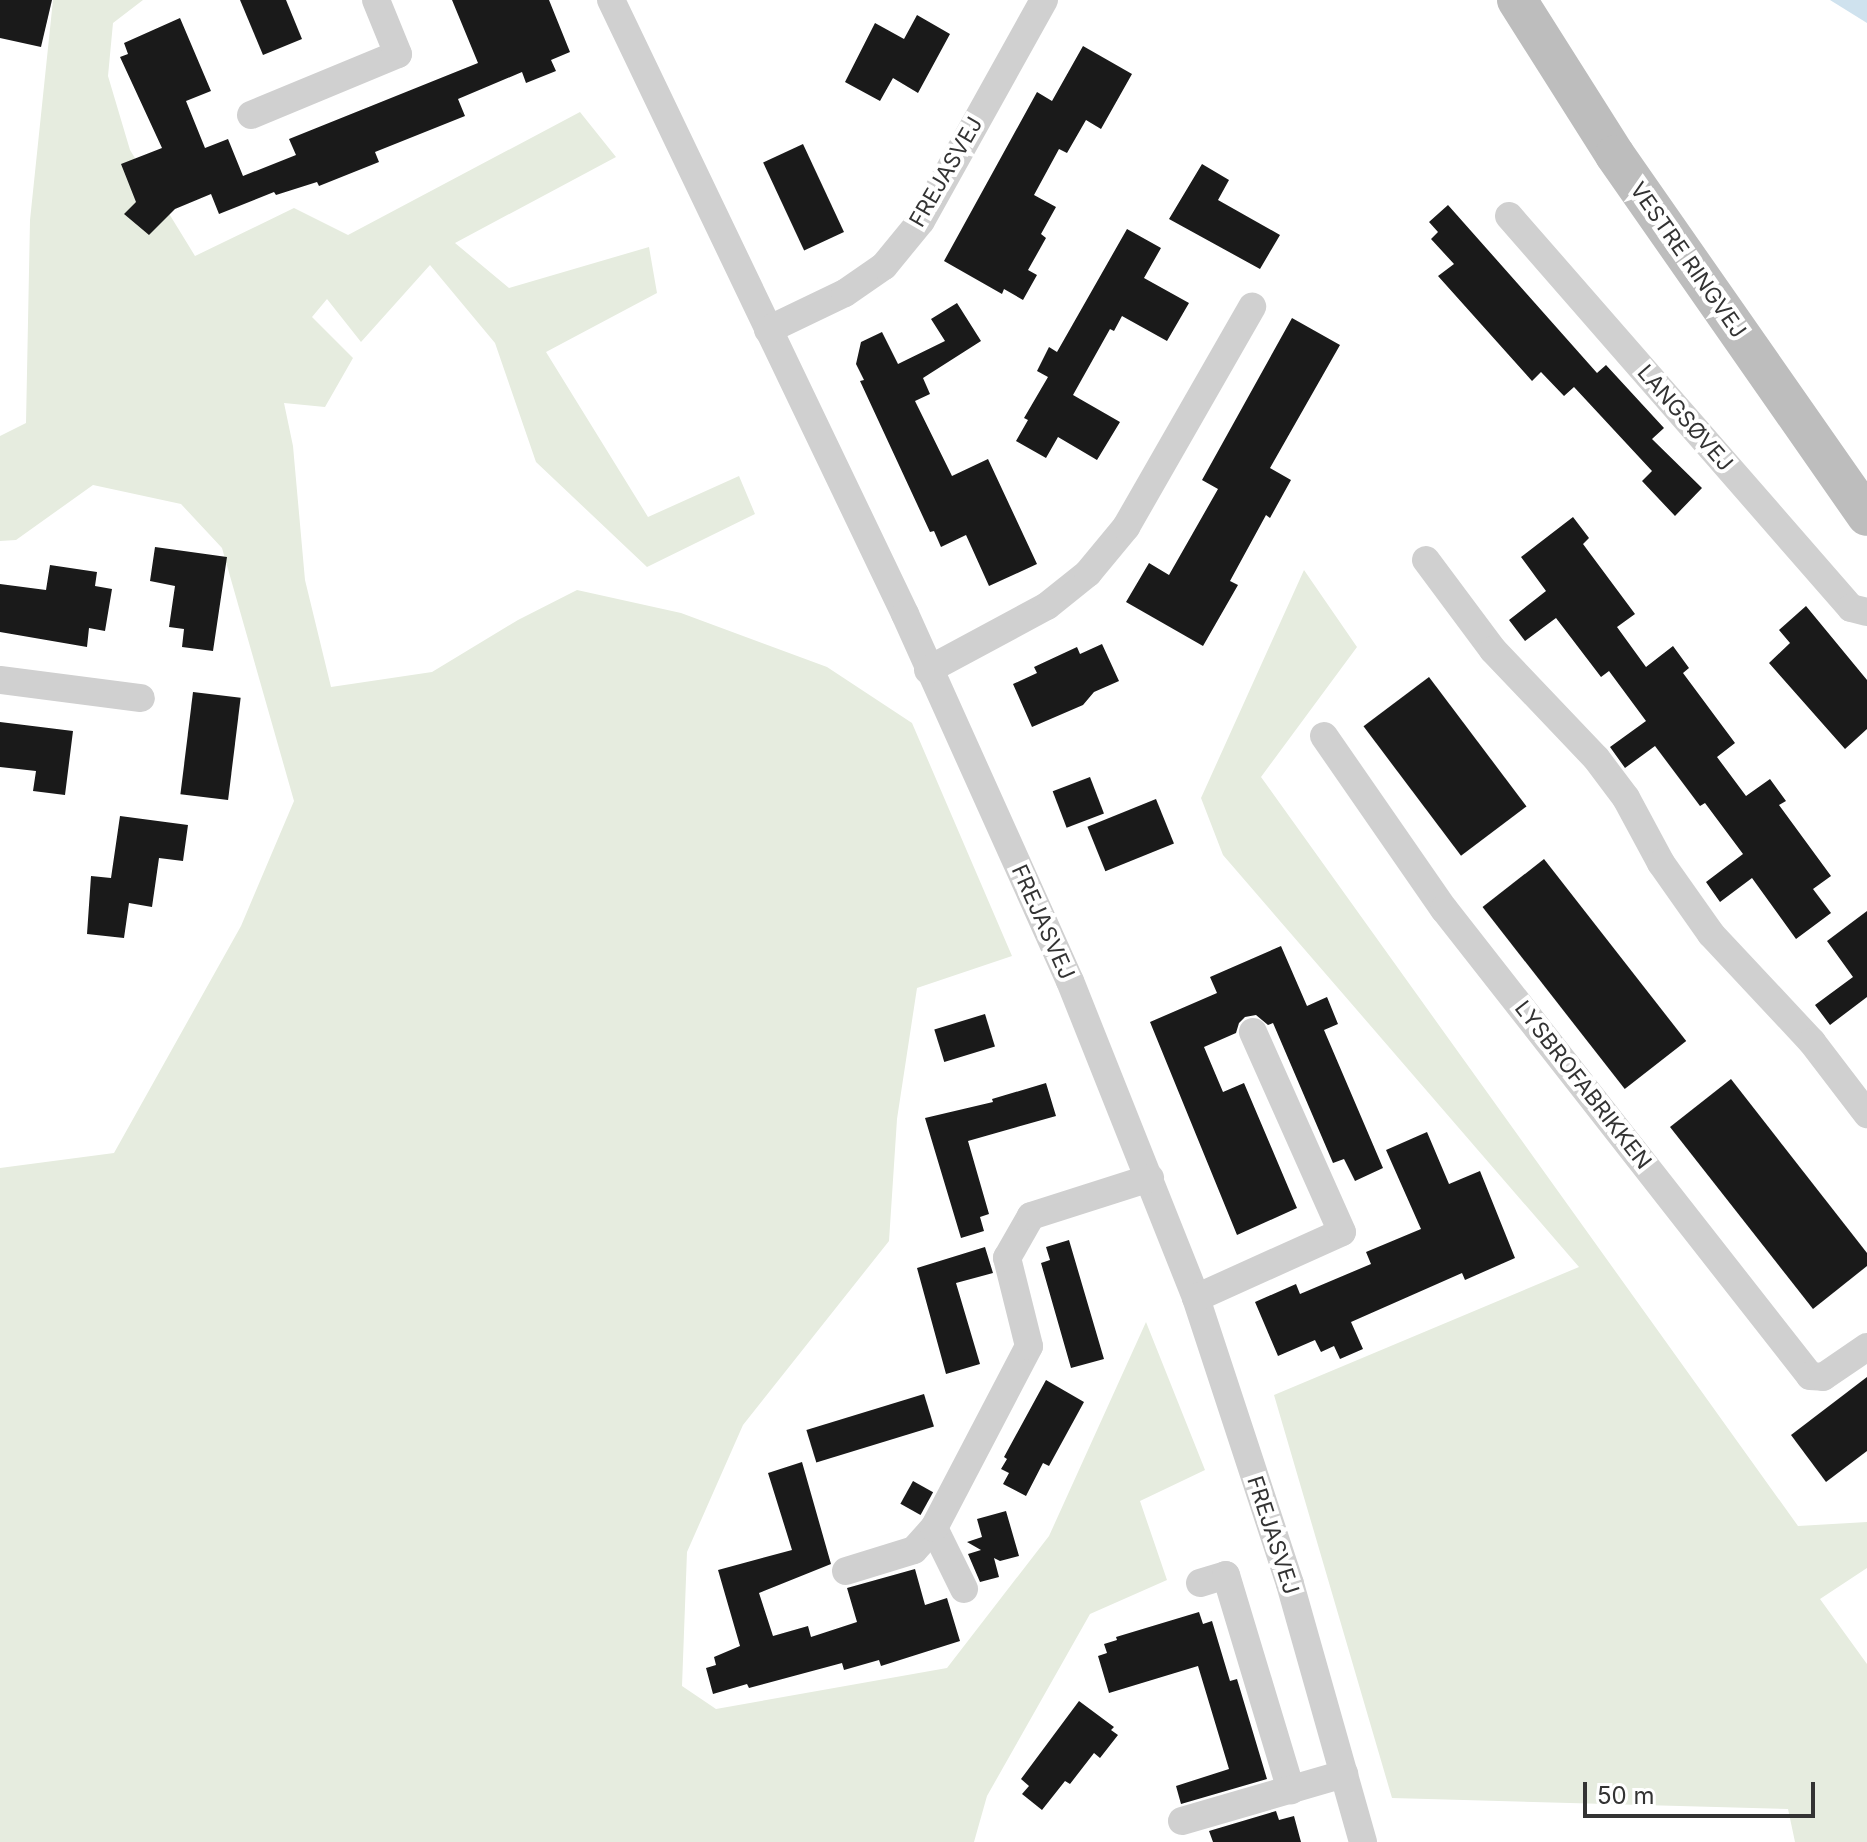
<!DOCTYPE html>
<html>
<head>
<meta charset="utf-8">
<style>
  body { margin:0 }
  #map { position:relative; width:1867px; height:1842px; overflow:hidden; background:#fff; font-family:Inter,sans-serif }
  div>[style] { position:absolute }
  .green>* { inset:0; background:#e6ecdf }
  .water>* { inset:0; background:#cfe2ee }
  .building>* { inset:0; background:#1a1a1a; transform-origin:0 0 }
  .minor>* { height:28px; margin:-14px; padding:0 14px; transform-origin:14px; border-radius:14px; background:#d0d0d0 }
  .secondary>* { height:40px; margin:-20px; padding:0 20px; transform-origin:20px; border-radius:20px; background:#bdbdbd }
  span { translate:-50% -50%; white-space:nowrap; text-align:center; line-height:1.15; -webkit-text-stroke:8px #fff; paint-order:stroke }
  .street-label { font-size:22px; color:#333 }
  .scale { position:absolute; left:1583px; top:1782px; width:232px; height:36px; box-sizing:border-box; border:4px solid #333; border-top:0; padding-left:10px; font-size:24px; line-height:28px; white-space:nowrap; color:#333; -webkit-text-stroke:6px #fff; paint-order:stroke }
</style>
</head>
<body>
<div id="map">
  <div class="green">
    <i style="clip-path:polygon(53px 0,143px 0,113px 23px,108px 76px,130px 150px,195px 256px,294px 208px,348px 235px,580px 112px,616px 157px,455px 243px,509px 288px,649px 247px,657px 293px,546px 352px,648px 517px,739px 476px,755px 514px,647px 567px,536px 462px,495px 343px,430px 265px,361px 342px,327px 299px,312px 317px,353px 358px,325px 407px,284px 403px,293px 446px,305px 580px,331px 687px,432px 672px,518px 620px,577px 590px,681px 613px,827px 667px,912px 723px,1012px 956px,917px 988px,897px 1119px,889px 1241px,743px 1425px,687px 1552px,682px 1686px,716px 1709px,947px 1668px,1049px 1536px,1146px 1322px,1205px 1470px,1140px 1501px,1167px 1580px,1090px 1614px,987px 1796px,974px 1842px,0 1842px,0 1168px,114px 1153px,241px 926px,294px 801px,222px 548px,181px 504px,93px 485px,16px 540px,0 541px,0 436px,26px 423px,30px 220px)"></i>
    <i style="clip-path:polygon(1304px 570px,1357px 647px,1261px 777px,1798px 1526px,1867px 1522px,1867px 1568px,1820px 1599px,1867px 1664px,1867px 1842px,1795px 1842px,1788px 1809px,1392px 1798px,1274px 1395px,1579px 1267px,1223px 855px,1201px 798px)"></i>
  </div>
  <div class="water">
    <i style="clip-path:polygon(1830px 0,1867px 0,1867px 23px)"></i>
  </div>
  <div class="building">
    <i style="clip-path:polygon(0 0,52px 0,41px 47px,0 38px)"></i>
    <i style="clip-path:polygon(240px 0,286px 0,302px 39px,263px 55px)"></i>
    <i style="clip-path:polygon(452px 0,549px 0,570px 52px,551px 60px,556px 71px,526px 83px,522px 72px,458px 99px,465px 116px,375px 152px,379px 162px,319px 186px,317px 182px,276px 195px,274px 192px,219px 214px,211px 194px,175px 209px,149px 235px,124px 214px,136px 202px,121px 164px,162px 148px,120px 57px,128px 54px,124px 43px,180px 18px,211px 91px,186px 101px,205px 148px,228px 139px,243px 176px,296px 155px,289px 139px,478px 63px)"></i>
    <i style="clip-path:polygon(917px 15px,950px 34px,918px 93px,893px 78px,880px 101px,845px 82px,875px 23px,904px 39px)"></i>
    <i style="clip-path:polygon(1083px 46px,1132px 74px,1101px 129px,1086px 120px,1067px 153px,1059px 149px,1034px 195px,1056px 207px,1041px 234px,1046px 238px,1028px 270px,1037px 275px,1023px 300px,1004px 289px,1002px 294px,944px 261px,1037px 92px,1052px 101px)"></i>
    <i style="left:803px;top:144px;width:97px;height:44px;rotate:65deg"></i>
    <i style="clip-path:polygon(1202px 164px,1229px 180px,1218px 200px,1280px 235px,1260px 269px,1169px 219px)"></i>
    <i style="clip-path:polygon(1448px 205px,1597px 373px,1606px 365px,1664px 428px,1652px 439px,1702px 488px,1675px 516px,1642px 481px,1652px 471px,1574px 387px,1564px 396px,1541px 372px,1532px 381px,1438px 276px,1454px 264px,1431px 239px,1438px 232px,1429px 222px)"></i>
    <i style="clip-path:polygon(1127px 229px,1161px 248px,1144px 278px,1189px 303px,1167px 341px,1122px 316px,1114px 331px,1110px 329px,1073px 395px,1120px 422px,1097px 460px,1058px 437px,1046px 458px,1016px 441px,1028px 420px,1024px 418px,1048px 377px,1037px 371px,1049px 347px,1057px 352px)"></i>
    <i style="clip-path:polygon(957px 303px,981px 341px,923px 378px,930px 394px,915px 401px,952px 476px,988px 459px,1037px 564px,989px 586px,966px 535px,941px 547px,934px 531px,930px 532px,860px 381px,864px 380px,856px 364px,861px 342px,882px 332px,898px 364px,945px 341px,931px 319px)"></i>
    <i style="clip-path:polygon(1292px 318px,1340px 345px,1270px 468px,1291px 480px,1270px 518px,1266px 515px,1230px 581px,1238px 585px,1203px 646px,1126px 602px,1149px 563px,1169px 575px,1218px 489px,1202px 480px)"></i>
    <i style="clip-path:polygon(1573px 517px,1589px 538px,1583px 544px,1635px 614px,1617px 627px,1646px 667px,1673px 646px,1689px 668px,1683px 673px,1735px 743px,1717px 757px,1746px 796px,1770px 779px,1786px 801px,1779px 805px,1831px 876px,1813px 889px,1831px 913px,1796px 939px,1752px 878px,1720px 902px,1706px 882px,1743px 854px,1705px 803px,1700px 806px,1655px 746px,1625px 768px,1610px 747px,1646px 721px,1609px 671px,1601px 677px,1556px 618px,1525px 641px,1509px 620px,1546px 591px,1521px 557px)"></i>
    <i style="clip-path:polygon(155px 547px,227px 557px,213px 651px,182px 647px,184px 629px,169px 627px,175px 586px,150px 581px)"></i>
    <i style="clip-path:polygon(50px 565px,97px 572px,95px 586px,112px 589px,105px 631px,89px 628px,87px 647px,0 632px,0 584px,46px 590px)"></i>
    <i style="clip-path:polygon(1806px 606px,1867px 680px,1867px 729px,1845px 749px,1769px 663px,1790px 643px,1779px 630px)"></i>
    <i style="clip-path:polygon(1102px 644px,1119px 681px,1094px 692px,1083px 705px,1032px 727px,1013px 684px,1037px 673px,1034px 667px,1077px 647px,1080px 654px)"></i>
    <i style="left:1429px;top:677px;width:162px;height:82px;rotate:53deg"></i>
    <i style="left:193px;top:692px;width:48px;height:103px;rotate:7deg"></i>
    <i style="clip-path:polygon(0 722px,73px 731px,65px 795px,33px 791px,36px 771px,0 767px)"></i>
    <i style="left:1090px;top:777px;width:39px;height:40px;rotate:69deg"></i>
    <i style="left:1156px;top:799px;width:48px;height:74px;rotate:68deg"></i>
    <i style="clip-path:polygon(120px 816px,188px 825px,183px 861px,159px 858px,152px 907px,129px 903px,124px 938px,87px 934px,91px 876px,111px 878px)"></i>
    <i style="left:1544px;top:859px;width:231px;height:78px;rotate:52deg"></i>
    <i style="clip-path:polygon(1867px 911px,1867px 997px,1830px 1025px,1815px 1005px,1853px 977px,1827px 941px)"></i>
    <i style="clip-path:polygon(1281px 946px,1307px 1006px,1327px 997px,1338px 1024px,1324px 1030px,1383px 1168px,1355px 1181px,1344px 1159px,1333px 1163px,1273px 1023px,1268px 1025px,1256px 1015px,1245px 1017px,1239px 1023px,1236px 1033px,1204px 1047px,1223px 1092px,1244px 1083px,1297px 1208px,1237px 1235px,1150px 1022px,1217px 993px,1210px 977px)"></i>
    <i style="left:985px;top:1014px;width:34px;height:53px;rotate:73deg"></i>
    <i style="clip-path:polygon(1731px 1079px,1867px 1253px,1867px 1266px,1813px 1309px,1670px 1127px)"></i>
    <i style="clip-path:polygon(1046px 1083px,1056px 1116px,968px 1141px,989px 1214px,980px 1217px,984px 1231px,961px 1238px,925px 1118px,993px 1102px,992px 1099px)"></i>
    <i style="clip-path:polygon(1427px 1132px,1449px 1184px,1480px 1171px,1515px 1258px,1465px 1280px,1462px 1273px,1351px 1322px,1363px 1349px,1340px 1359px,1334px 1346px,1321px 1352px,1315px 1340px,1278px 1356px,1255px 1302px,1296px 1284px,1300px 1294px,1371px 1264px,1366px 1252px,1421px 1229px,1386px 1150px)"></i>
    <i style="clip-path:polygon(1069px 1240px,1104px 1359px,1071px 1368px,1041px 1263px,1050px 1260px,1046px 1247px)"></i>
    <i style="clip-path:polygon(985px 1247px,993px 1273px,956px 1283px,980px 1364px,946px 1374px,917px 1268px)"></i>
    <i style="clip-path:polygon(1867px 1377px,1867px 1451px,1826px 1482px,1791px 1435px)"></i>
    <i style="clip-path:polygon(1046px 1380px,1084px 1402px,1049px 1466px,1043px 1463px,1026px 1496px,1003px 1484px,1009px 1473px,1001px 1469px,1007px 1459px,1004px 1457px)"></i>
    <i style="left:924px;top:1394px;width:34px;height:123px;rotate:73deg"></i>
    <i style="clip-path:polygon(802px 1462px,831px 1564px,759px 1593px,773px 1636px,808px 1626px,811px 1637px,857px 1622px,847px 1588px,915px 1569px,925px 1605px,947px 1598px,960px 1641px,881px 1666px,879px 1660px,844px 1670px,842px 1663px,749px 1688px,747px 1684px,713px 1694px,706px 1668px,716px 1665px,714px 1657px,740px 1646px,718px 1570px,792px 1550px,768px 1473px)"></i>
    <i style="left:913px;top:1481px;width:23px;height:26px;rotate:29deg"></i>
    <i style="clip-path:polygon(1006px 1511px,1019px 1556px,1000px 1561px,994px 1558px,999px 1577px,980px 1582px,968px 1554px,981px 1550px,967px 1542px,982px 1537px,977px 1519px)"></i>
    <i style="clip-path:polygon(1199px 1612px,1203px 1624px,1212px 1621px,1230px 1681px,1237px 1679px,1267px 1779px,1181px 1804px,1176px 1786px,1229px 1769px,1198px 1666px,1109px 1693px,1098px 1656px,1107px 1653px,1104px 1644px,1117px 1640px,1116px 1637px)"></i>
    <i style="clip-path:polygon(1079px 1701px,1114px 1727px,1111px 1730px,1118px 1735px,1100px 1758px,1094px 1753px,1070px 1784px,1065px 1781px,1042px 1810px,1022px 1794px,1029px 1786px,1021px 1779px)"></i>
    <i style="clip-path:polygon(1276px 1811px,1279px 1820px,1294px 1816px,1301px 1842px,1213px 1842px,1209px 1831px)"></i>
  </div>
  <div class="minor">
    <i style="left:611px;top:0;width:681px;rotate:64.41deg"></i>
    <i style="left:905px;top:614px;width:402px;rotate:65.8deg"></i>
    <i style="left:1070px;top:981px;width:341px;rotate:68.3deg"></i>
    <i style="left:1196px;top:1298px;width:301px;rotate:71.8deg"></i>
    <i style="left:1290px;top:1584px;width:268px;rotate:74.2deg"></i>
    <i style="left:251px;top:115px;width:159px;rotate:-22.5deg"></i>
    <i style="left:398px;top:54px;width:58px;rotate:-112.2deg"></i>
    <i style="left:1509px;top:216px;width:520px;rotate:48.9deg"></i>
    <i style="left:1851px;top:608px;width:16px;rotate:14deg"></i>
    <i style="left:768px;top:330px;width:85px;rotate:-25.7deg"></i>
    <i style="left:845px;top:293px;width:47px;rotate:-34.7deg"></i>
    <i style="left:884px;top:266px;width:58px;rotate:-50.6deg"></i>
    <i style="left:921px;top:221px;width:253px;rotate:-60.9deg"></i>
    <i style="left:1426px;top:560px;width:112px;rotate:53.3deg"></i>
    <i style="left:1493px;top:650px;width:149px;rotate:46.4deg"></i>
    <i style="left:1596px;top:758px;width:50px;rotate:53.1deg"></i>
    <i style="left:1626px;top:798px;width:74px;rotate:61.7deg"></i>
    <i style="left:1661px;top:863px;width:87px;rotate:54.8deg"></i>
    <i style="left:1711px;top:934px;width:148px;rotate:46.9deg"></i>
    <i style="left:1812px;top:1042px;width:91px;rotate:52.6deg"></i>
    <i style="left:928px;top:670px;width:135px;rotate:-28.3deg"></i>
    <i style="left:1047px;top:606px;width:53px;rotate:-38.8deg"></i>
    <i style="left:1088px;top:573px;width:60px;rotate:-50.4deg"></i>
    <i style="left:1126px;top:527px;width:254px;rotate:-60.2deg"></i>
    <i style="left:0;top:680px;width:142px;rotate:7.3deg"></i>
    <i style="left:1324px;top:736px;width:211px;rotate:55.3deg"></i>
    <i style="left:1444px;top:909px;width:593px;rotate:51.91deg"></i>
    <i style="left:1810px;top:1376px;width:13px;rotate:4deg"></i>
    <i style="left:1823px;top:1377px;width:53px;rotate:-34.3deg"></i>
    <i style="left:1196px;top:1298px;width:160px;rotate:-24.3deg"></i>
    <i style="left:1342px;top:1232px;width:219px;rotate:-114deg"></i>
    <i style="left:934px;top:1528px;width:68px;rotate:63.8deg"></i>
    <i style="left:846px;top:1571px;width:71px;rotate:-17.2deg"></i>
    <i style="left:914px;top:1550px;width:30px;rotate:-48deg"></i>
    <i style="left:934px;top:1528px;width:205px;rotate:-62.4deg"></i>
    <i style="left:1029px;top:1346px;width:91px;rotate:-104deg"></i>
    <i style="left:1007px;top:1258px;width:48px;rotate:-60.3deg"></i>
    <i style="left:1031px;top:1216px;width:125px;rotate:-17.7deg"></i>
    <i style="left:1200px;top:1583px;width:27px;rotate:-17deg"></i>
    <i style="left:1226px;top:1575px;width:225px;rotate:73.2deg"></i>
    <i style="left:1182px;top:1821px;width:169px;rotate:-16.2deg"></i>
  </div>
  <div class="secondary">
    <i style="left:1517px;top:0;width:183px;rotate:57.7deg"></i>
    <i style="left:1615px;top:155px;width:440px;rotate:55.1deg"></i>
  </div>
  <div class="street-label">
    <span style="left:946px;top:172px;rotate:-60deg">FREJASVEJ</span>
    <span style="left:1688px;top:260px;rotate:55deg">VESTRE RINGVEJ</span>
    <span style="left:1685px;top:418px;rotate:49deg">LANGSØVEJ</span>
    <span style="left:1043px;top:922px;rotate:66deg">FREJASVEJ</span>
    <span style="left:1583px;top:1085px;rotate:52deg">LYSBROFABRIKKEN</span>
    <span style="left:1273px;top:1535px;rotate:72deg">FREJASVEJ</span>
  </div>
  <div class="scale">50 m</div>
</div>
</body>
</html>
